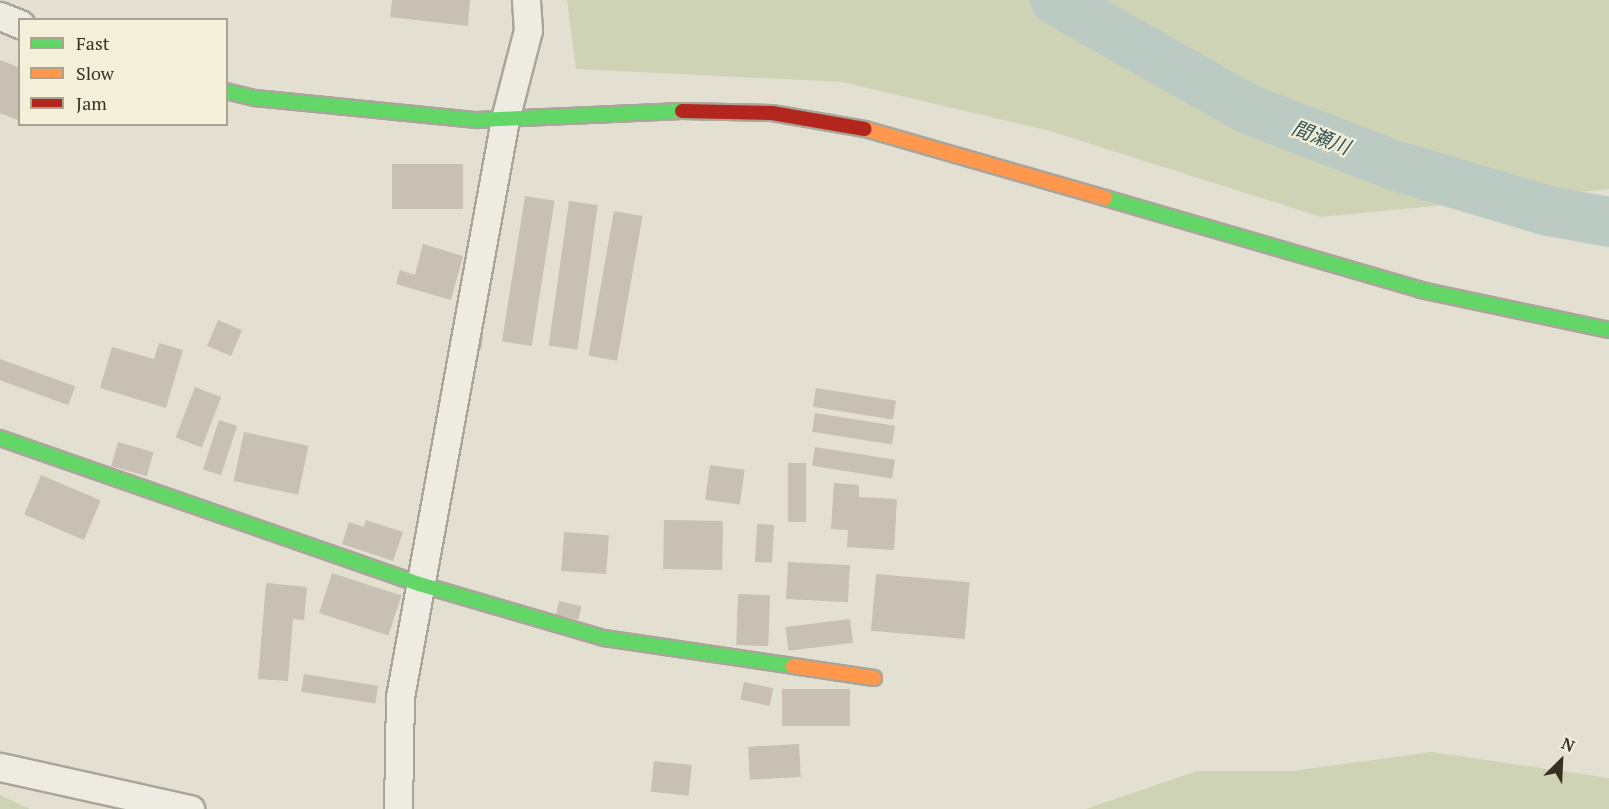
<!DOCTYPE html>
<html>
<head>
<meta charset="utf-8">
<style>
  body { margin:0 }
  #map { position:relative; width:1609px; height:809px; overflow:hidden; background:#e3e0d2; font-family:"PT Serif","Noto Sans JP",serif }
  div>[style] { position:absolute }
  .green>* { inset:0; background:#cfd3b5 }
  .river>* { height:50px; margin:-25px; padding:0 25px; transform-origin:25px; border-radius:25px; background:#bbcac3 }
  .building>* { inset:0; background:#c7c0b3; transform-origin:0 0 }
  .roads { filter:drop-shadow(2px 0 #a9a59a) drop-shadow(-2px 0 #a9a59a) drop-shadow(0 2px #a9a59a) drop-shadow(0 -2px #a9a59a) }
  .street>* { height:27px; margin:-13.5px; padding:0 13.5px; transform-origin:13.5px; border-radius:13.5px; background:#edebe2 }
  .fast>* { height:14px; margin:-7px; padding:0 7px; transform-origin:7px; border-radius:7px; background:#63d668 }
  .slow>* { height:14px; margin:-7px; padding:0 7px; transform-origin:7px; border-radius:7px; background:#ff974d }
  .jam>* { height:14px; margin:-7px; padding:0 7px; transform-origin:7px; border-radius:7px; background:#b3261e }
  span { translate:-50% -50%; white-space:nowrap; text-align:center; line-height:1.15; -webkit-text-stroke:4.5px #f3efd9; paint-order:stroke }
  .water-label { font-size:20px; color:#335557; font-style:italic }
  .legend { position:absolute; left:18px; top:18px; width:210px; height:108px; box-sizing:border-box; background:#f3efd9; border:2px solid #a9a390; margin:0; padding:8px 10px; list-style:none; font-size:18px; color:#393022 }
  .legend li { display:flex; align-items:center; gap:12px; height:30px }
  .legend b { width:30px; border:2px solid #a9a390 }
  .north { position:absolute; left:1531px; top:731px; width:60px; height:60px; -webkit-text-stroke:4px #f3efd9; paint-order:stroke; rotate:24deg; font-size:16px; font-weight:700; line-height:24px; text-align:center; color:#393022 }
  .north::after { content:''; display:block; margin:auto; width:21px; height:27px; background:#393022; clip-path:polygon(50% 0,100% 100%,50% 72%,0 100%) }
</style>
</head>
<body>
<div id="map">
  <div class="green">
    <i style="clip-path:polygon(567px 0,1609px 0,1609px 189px,1321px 217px,1050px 131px,842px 82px,576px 69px)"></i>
    <i style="clip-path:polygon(1431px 752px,1609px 778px,1609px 809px,1086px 809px,1197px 771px,1293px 771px)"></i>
    <i style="clip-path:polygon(0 795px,30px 809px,0 809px)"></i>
  </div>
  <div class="river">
    <i style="left:1055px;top:0;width:222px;rotate:29.5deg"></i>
    <i style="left:1248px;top:109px;width:155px;rotate:21.1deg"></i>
    <i style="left:1393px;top:165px;width:162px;rotate:16.5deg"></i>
    <i style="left:1548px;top:211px;width:62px;rotate:10.2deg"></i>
  </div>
  <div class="building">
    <i style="clip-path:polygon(392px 0,470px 0,468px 26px,390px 17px)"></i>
    <i style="clip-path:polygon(0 60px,20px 68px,20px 121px,0 113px)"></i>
    <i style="left:392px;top:164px;width:71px;height:45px"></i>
    <i style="left:525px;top:196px;width:30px;height:147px;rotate:9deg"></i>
    <i style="left:569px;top:201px;width:29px;height:146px;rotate:8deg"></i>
    <i style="left:614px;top:211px;width:29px;height:147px;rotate:10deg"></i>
    <i style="clip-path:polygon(423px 244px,463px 256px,451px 300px,396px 284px,400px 270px,415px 275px)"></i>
    <i style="left:218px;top:320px;width:26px;height:28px;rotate:23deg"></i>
    <i style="left:474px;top:335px;width:9px;height:14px;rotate:6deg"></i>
    <i style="clip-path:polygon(159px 343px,183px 350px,166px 408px,100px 388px,112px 347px,154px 359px)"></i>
    <i style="left:0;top:359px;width:80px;height:20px;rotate:20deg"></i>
    <i style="left:195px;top:387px;width:28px;height:54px;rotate:21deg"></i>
    <i style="left:816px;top:388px;width:81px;height:19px;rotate:9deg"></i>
    <i style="left:815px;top:413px;width:81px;height:19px;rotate:9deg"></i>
    <i style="left:219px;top:420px;width:19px;height:52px;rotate:18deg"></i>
    <i style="left:244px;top:432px;width:66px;height:50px;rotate:12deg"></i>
    <i style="left:118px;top:442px;width:37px;height:25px;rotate:16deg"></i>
    <i style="left:815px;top:447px;width:81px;height:19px;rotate:9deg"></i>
    <i style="left:788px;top:463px;width:18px;height:59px"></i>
    <i style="left:710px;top:465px;width:35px;height:35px;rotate:8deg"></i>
    <i style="left:41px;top:475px;width:65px;height:43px;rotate:23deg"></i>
    <i style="clip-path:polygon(834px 483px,859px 485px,859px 497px,897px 499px,894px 550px,847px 547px,848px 530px,831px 529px)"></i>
    <i style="clip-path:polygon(366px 520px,403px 532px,393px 561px,342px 544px,349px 522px,364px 527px)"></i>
    <i style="left:664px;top:520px;width:59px;height:49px;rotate:1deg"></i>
    <i style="left:757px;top:524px;width:17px;height:38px;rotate:3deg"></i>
    <i style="left:564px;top:532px;width:45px;height:39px;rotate:4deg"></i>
    <i style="left:788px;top:562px;width:62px;height:37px;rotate:3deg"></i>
    <i style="left:332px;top:573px;width:73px;height:42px;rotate:18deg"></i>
    <i style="left:876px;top:574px;width:94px;height:57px;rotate:5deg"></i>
    <i style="clip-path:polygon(266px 583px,307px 587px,304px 620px,293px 619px,288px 681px,258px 679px)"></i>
    <i style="left:738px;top:594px;width:32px;height:51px;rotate:2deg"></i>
    <i style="left:559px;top:601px;width:23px;height:14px;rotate:13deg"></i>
    <i style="left:850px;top:619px;width:24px;height:65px;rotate:83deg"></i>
    <i style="left:304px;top:674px;width:75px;height:18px;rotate:9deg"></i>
    <i style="left:744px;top:682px;width:30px;height:18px;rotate:12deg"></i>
    <i style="left:782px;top:689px;width:68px;height:37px"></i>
    <i style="left:799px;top:744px;width:33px;height:51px;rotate:87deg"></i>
    <i style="left:654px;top:761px;width:38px;height:31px;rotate:6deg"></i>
  </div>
  <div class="roads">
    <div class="street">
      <i style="left:0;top:16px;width:22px;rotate:22deg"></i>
      <i style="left:0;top:767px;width:195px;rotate:12.5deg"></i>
      <i style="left:398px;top:809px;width:112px;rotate:-89deg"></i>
      <i style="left:400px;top:697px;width:587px;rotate:-79.7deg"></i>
      <i style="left:505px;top:119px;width:92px;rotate:-75.5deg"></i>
      <i style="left:528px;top:30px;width:30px;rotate:-94deg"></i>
    </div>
    <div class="fast">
      <i style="left:226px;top:91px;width:30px;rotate:14deg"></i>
      <i style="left:255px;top:98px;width:223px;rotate:5.7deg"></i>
      <i style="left:477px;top:120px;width:205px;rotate:-2.5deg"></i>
      <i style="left:1105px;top:198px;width:329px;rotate:16.2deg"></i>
      <i style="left:1421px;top:290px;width:192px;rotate:12deg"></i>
      <i style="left:0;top:438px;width:444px;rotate:19.2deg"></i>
      <i style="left:419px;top:584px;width:193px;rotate:16.3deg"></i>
      <i style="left:604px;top:638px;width:191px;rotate:8.4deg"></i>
    </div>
    <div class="slow">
      <i style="left:865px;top:129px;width:250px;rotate:16deg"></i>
      <i style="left:793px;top:666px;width:82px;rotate:8.4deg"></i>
    </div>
    <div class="jam">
      <i style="left:682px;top:111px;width:90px;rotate:1.3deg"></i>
      <i style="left:772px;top:113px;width:94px;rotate:9.8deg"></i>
    </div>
  </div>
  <div class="water-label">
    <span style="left:1321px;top:137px;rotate:21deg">間瀬川</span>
  </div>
  <ul class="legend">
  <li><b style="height:8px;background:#63d668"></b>Fast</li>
  <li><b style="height:8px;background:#ff974d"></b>Slow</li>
  <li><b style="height:8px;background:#b3261e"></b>Jam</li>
  </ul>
  <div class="north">N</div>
</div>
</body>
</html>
